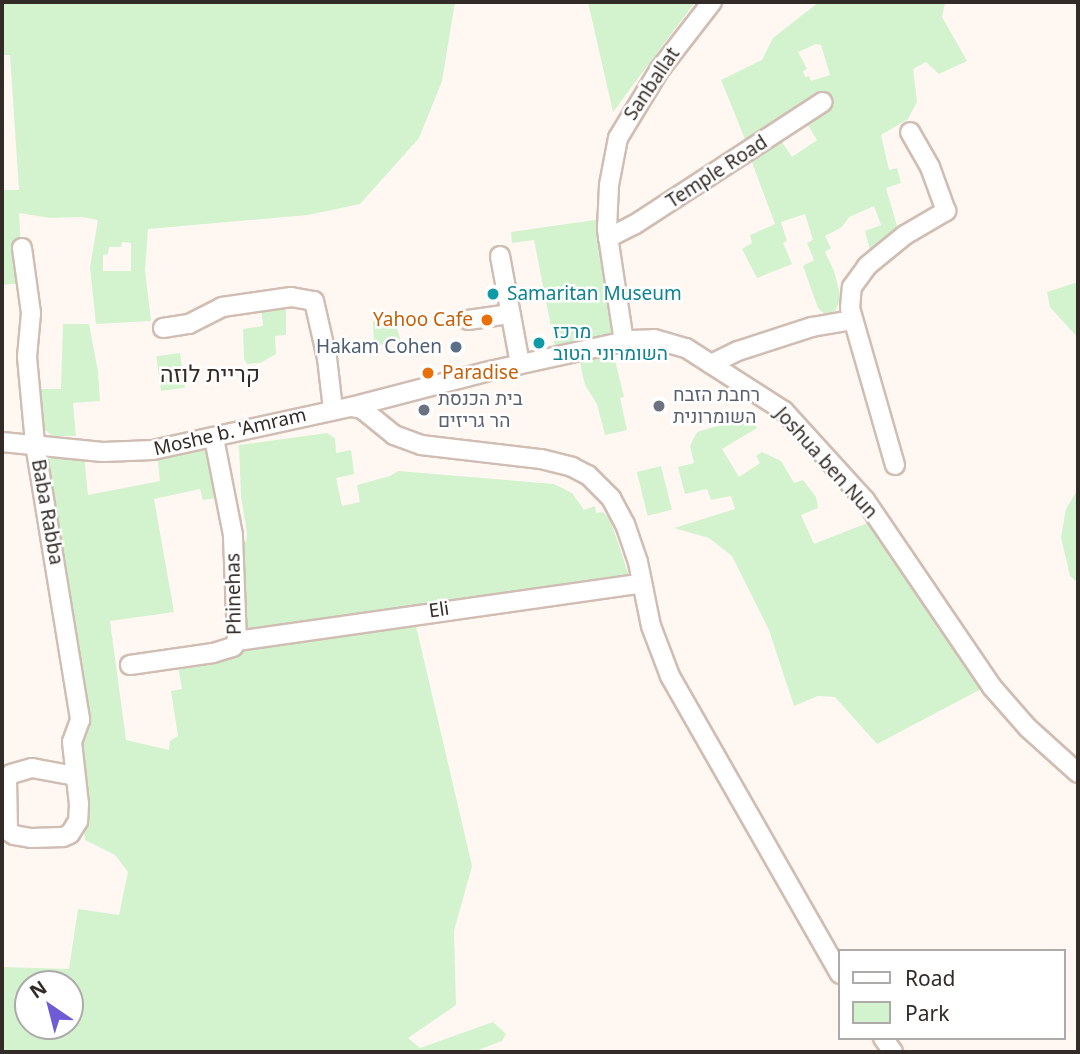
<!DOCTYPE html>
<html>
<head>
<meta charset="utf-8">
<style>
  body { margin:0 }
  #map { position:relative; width:1080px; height:1054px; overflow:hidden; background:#fff7f2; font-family:"Noto Sans",Heebo,sans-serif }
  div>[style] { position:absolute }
  .green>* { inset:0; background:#d2f3ce; transform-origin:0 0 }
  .roads { filter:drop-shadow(2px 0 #d0bdb3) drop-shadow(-2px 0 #d0bdb3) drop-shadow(0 2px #d0bdb3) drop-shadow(0 -2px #d0bdb3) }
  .minor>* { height:18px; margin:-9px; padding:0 9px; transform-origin:9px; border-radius:9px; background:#fff }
  .dots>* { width:19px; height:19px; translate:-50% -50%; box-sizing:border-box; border:4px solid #fff; border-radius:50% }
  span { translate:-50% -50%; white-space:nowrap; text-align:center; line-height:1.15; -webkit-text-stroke:5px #fff; paint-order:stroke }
  .street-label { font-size:19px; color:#322b27 }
  .culture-label { font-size:19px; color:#0d838f }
  .left { translate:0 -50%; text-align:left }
  .food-label { font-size:19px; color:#c56008 }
  .right { translate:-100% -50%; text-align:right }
  .service-label { font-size:19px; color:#4e5e75 }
  .worship-label { font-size:19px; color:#5b616d }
  .quarter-label { font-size:23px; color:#322b27 }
  .frame { position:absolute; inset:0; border:4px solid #322b27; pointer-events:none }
  .legend { position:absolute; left:838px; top:949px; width:228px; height:91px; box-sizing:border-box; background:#fff; border:2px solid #adaaa9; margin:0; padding:9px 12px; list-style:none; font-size:21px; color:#322b27 }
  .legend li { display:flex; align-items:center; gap:14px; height:35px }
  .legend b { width:35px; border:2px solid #adaaa9 }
  .north { position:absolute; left:14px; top:970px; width:70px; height:70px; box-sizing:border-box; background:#fff; border:2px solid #adaaa9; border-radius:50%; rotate:325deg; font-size:19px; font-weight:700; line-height:28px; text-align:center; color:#322b27 }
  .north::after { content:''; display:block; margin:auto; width:24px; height:32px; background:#6f5bd5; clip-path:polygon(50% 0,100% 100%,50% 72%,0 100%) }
</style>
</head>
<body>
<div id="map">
  <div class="green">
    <i style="clip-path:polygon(evenodd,2px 2px,455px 2px,442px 81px,419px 138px,360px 204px,308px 215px,148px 229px,145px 270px,151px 321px,96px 324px,90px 267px,98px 220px,82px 217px,50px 218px,19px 213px,23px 283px,2px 285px,2px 190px,19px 190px,10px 55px,2px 55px,2px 2px,122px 242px,131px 243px,131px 271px,103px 271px,103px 255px,108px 254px,109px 247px,121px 247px,122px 242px)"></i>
    <i style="clip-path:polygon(588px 2px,695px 2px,613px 112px)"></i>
    <i style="clip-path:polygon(evenodd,819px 2px,945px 2px,942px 17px,967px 61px,939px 74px,926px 62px,913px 69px,917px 102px,908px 119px,881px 135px,889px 170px,897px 168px,901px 183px,886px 188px,899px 233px,872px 257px,865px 231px,881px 225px,874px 206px,849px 217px,842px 227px,825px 236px,831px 248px,825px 252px,834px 271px,841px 298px,835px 311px,826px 315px,818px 308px,803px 266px,814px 260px,807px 243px,813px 240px,805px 214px,781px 222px,787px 241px,783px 243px,792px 264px,757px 278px,742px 249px,752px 243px,750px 235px,775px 224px,750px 157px,780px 139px,792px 157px,817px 140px,806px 122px,747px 144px,721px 80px,762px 60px,773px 38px,819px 2px,816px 44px,821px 45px,830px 75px,811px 81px,809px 76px,805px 77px,803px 71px,807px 69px,798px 52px,816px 44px)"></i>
    <i style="clip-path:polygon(602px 219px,616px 335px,555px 347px,534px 240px,512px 243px,511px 232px)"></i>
    <i style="clip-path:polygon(1078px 282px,1078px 338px,1050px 307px,1047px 292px)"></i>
    <i style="clip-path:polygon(286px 303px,286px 335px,275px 336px,276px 354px,260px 363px,247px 364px,244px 359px,243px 329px,263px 326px,261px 304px)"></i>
    <i style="clip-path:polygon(394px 319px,401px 341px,374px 346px,373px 321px)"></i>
    <i style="clip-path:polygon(63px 324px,89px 324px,98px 372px,100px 401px,73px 403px,76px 436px,53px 436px,42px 428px,35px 389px,61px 389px)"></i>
    <i style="clip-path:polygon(613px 352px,624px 397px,620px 398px,627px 430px,605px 435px,597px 404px,585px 385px,579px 358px)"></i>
    <i style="left:180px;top:353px;width:35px;height:24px;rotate:82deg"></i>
    <i style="clip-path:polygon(742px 419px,747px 425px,753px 421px,757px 428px,722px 449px,739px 477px,760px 463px,756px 456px,762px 452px,781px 461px,794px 483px,803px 480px,816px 497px,818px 508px,801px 515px,814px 544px,875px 520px,985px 687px,877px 744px,835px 697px,818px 696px,794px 706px,769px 630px,732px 556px,709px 538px,674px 528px,735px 509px,731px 496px,711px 500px,707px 489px,685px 494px,678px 467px,694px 463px,690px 446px,697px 432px)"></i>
    <i style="clip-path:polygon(327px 433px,335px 438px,336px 453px,351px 450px,354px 474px,336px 478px,342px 506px,360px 502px,357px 485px,390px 476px,398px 471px,554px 484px,572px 493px,584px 510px,595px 506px,596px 513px,603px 512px,610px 519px,630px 579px,246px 635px,239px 541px,246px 542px,247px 533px,241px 496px,239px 445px)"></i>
    <i style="clip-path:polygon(evenodd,210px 445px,218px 498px,203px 500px,200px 489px,154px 499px,174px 612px,110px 621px,126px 740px,169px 750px,170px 741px,178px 736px,171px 691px,182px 689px,178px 666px,244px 652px,243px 647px,408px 620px,416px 626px,472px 866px,454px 931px,456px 1005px,408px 1038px,420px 1048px,493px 1022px,506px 1034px,502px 1041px,473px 1052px,2px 1052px,2px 967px,69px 969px,78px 909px,119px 915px,128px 872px,115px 855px,85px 840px,77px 750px,91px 724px,57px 553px,44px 468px,47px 460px,58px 455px,84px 455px,88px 495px,160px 481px,157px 452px,210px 445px,28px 984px,70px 984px,70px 1026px,28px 1026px,28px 984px)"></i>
    <i style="left:661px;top:466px;width:45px;height:25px;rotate:76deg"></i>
    <i style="clip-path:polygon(1078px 489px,1078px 583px,1070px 576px,1061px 537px,1066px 509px)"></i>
  </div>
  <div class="roads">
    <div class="minor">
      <i style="left:608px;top:238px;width:29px;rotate:-27deg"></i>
      <i style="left:634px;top:225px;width:225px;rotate:-33.1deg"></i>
      <i style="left:22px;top:248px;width:66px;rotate:82.1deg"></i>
      <i style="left:31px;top:313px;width:44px;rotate:95.2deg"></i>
      <i style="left:27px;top:357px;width:87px;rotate:84.7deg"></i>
      <i style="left:35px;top:444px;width:280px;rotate:80.7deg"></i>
      <i style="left:80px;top:720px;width:23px;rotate:110deg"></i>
      <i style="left:72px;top:742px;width:62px;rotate:83.6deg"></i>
      <i style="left:79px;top:804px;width:17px;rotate:93deg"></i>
      <i style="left:78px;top:821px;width:15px;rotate:122deg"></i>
      <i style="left:70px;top:834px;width:8px;rotate:157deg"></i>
      <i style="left:63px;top:837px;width:32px;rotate:178deg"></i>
      <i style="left:31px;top:838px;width:17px;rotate:-170deg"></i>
      <i style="left:14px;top:835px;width:7px;rotate:-146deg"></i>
      <i style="left:8px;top:831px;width:52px;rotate:-91.1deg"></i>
      <i style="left:7px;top:779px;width:6px;rotate:-51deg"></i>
      <i style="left:11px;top:774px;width:22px;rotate:-16deg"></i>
      <i style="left:32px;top:768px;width:44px;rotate:10.5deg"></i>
      <i style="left:500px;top:256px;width:110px;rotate:79.5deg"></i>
      <i style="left:468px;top:320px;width:41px;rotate:-8.3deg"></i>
      <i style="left:163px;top:328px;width:26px;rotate:-9deg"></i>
      <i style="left:189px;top:324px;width:37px;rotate:-27deg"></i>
      <i style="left:222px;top:307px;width:70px;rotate:-8.2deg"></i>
      <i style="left:291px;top:297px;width:23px;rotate:10deg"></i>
      <i style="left:314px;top:301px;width:58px;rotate:77.2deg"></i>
      <i style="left:327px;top:358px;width:51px;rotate:83.3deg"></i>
      <i style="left:624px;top:342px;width:114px;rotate:-98.6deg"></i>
      <i style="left:607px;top:229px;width:44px;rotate:-87.4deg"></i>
      <i style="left:609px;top:185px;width:48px;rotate:-79.2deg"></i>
      <i style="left:618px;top:138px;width:81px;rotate:-58.7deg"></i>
      <i style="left:660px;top:69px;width:85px;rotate:-52.2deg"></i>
      <i style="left:711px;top:364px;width:30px;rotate:-26deg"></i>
      <i style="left:738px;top:351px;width:78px;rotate:-18deg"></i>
      <i style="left:812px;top:327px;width:40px;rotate:-10deg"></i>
      <i style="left:351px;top:407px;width:138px;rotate:-14.6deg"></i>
      <i style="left:485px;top:372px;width:149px;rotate:-12.4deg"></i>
      <i style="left:631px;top:340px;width:23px;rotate:-2deg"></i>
      <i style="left:654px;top:339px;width:33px;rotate:16deg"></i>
      <i style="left:686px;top:348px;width:117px;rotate:32.7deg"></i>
      <i style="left:784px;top:411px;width:120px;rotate:47.7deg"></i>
      <i style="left:865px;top:500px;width:226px;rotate:55.8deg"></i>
      <i style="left:992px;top:687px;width:55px;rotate:48.7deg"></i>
      <i style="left:1028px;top:728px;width:67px;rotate:42deg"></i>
      <i style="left:2px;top:442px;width:101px;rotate:5.7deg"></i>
      <i style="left:103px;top:452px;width:50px;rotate:-2.3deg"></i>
      <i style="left:153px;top:450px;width:203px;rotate:-12.3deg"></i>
      <i style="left:351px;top:407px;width:11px;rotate:10deg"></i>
      <i style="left:362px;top:409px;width:41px;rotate:39.1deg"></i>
      <i style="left:394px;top:435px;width:29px;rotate:20deg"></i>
      <i style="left:421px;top:445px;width:121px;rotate:6.7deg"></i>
      <i style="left:541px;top:459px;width:32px;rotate:14deg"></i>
      <i style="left:572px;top:467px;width:18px;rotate:27deg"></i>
      <i style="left:588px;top:475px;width:33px;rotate:45deg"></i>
      <i style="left:611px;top:498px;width:30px;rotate:62deg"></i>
      <i style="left:625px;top:524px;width:40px;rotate:71.1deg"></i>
      <i style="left:638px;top:562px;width:65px;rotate:78.5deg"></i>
      <i style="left:651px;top:626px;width:53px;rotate:69.2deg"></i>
      <i style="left:670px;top:676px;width:343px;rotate:60.3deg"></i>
      <i style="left:895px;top:465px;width:163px;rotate:-106deg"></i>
      <i style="left:850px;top:308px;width:21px;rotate:-85deg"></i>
      <i style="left:852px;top:287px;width:26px;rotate:-54deg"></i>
      <i style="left:867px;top:266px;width:49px;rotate:-39.2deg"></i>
      <i style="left:905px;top:235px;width:48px;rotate:-30.3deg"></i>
      <i style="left:946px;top:211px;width:47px;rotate:-110deg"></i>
      <i style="left:930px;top:167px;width:40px;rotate:-119.7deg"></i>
      <i style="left:237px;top:641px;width:409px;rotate:-8.1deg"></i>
      <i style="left:130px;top:665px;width:84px;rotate:-8.2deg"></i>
      <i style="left:213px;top:653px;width:21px;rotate:-17deg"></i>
      <i style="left:233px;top:647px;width:7px;rotate:-56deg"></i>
      <i style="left:237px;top:641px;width:106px;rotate:-92.2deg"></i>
      <i style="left:233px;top:535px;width:99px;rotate:-101.1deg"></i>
      <i style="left:883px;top:1038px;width:17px;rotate:54deg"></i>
    </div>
  </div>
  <div class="dots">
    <i style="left:493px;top:294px;background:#0f9aa8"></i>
    <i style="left:487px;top:320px;background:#e8710a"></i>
    <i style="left:539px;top:343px;background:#0f9aa8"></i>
    <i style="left:456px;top:347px;background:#5c6f8a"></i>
    <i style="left:428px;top:373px;background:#e8710a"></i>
    <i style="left:659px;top:406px;background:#6b7280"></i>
    <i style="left:424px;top:410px;background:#6b7280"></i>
  </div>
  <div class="street-label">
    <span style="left:652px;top:84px;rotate:-56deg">Sanballat</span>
    <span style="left:717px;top:172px;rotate:-33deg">Temple Road</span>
    <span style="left:230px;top:432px;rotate:-13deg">Moshe b. 'Amram</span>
    <span style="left:826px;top:463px;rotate:48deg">Joshua ben Nun</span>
    <span style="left:47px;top:512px;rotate:80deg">Baba Rabba</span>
    <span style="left:234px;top:594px;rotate:-91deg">Phinehas</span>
    <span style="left:439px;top:610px;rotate:-8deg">Eli</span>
  </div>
  <div class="culture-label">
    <span class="left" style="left:507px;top:294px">Samaritan Museum</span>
    <span class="left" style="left:553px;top:343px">מרכז<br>השומרוני הטוב</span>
  </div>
  <div class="food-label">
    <span class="right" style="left:473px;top:320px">Yahoo Cafe</span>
    <span class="left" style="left:442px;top:373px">Paradise</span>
  </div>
  <div class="service-label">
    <span class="right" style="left:442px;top:347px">Hakam Cohen</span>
  </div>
  <div class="worship-label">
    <span class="left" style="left:673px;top:406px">רחבת הזבח<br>השומרונית</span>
    <span class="left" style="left:438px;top:410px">בית הכנסת<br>הר גריזים</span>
  </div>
  <div class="quarter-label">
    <span style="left:210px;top:373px">קריית לוזה</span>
  </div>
  <div class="frame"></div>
  <ul class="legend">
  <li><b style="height:9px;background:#fff"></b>Road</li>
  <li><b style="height:19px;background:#d2f3ce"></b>Park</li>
  </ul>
  <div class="north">N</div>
</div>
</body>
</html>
